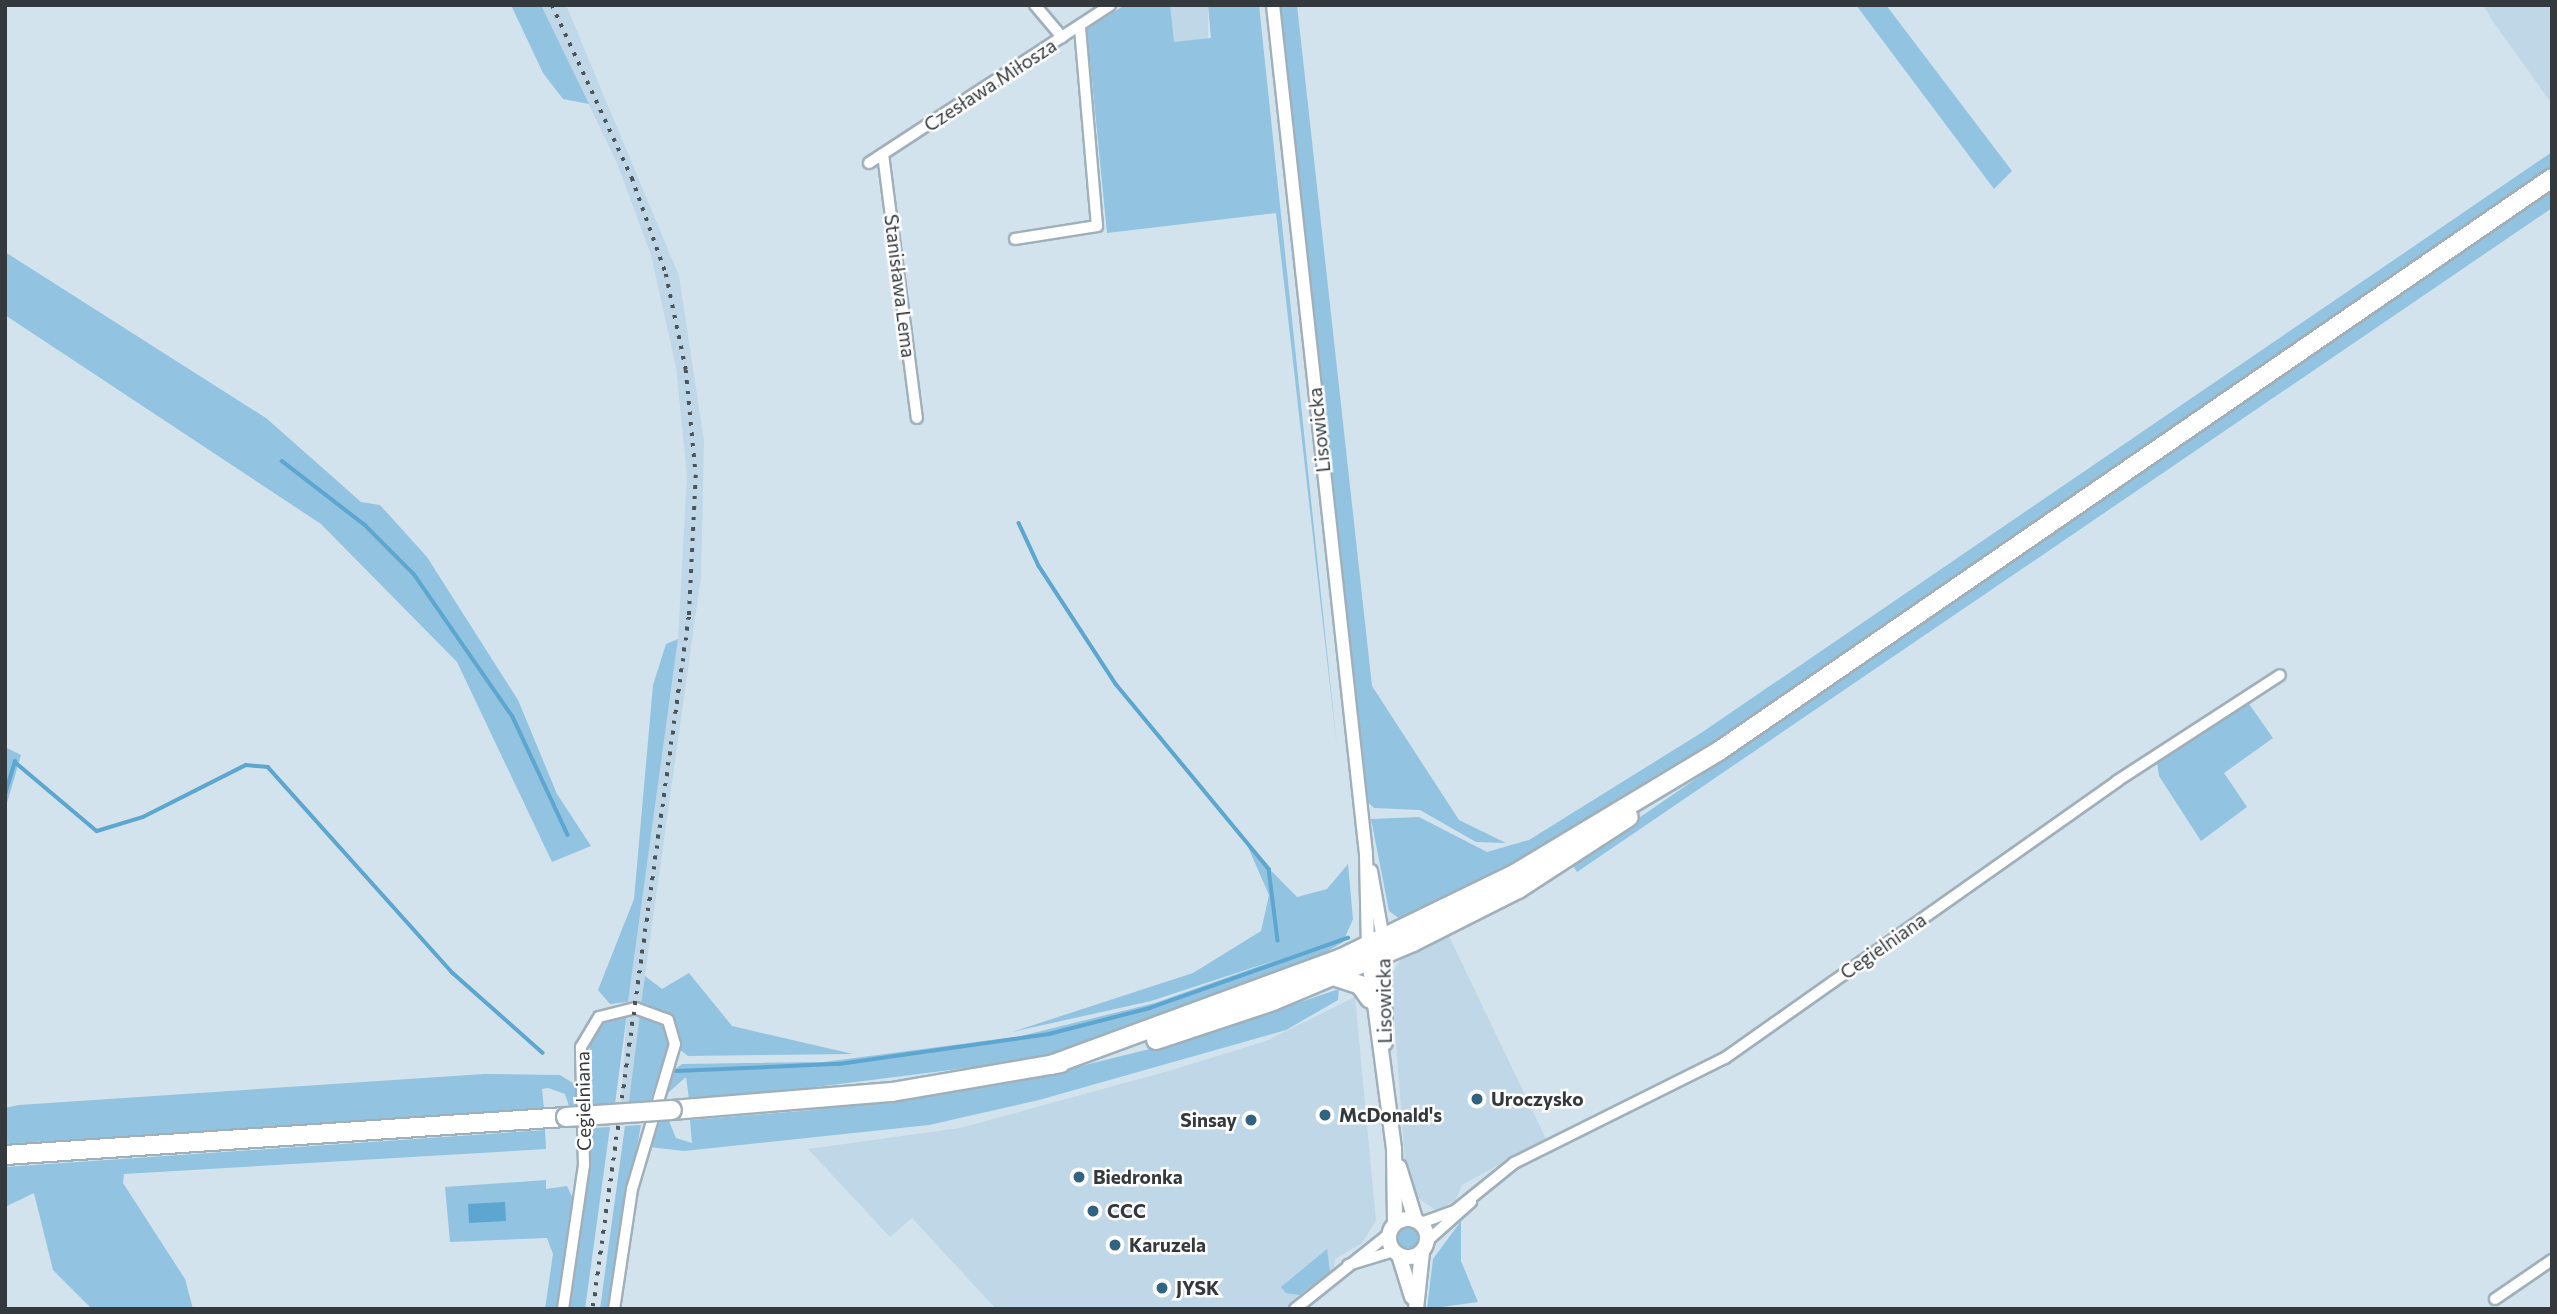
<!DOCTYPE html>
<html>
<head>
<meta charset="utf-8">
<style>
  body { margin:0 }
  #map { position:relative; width:2557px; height:1314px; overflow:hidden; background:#d2e3ed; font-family:Commissioner,sans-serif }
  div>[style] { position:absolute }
  .built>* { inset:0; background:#bfd7e6; transform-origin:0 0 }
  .green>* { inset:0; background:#92c3e1 }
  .round { border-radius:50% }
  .water>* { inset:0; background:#5da6cf; transform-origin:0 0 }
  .stream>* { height:3.5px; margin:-1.75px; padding:0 1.75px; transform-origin:1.75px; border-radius:1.75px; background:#5da6cf }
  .roads { filter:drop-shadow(2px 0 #a0b0ba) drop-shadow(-2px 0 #a0b0ba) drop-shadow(0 2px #a0b0ba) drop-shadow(0 -2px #a0b0ba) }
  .street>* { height:10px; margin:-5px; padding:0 5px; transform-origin:5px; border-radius:5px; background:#fff }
  .secondary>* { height:12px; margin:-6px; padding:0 6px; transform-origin:6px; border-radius:6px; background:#fff }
  .primary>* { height:14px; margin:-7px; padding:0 7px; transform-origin:7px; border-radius:7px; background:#fff }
  .primary>.ring { margin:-7px; padding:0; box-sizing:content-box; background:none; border:14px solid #fff; border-radius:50% }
  .highway>* { height:18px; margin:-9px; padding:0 9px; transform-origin:9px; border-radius:9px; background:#fff }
  .rail>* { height:3.5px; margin-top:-1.75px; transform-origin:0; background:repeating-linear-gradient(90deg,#4c5459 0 3.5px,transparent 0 10.5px) }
  .bridges { filter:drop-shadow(2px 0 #a0b0ba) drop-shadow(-2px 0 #a0b0ba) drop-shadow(0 2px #a0b0ba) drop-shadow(0 -2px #a0b0ba) }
  .highway-bridge>* { height:18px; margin:-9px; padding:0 9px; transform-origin:9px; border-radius:9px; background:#fff }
  .dots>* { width:19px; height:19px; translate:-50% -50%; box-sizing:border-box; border:4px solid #fff; border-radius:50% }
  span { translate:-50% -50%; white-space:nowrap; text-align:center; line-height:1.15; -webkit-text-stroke:5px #fff; paint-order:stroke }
  .street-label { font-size:19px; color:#33393d }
  .poi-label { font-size:19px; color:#33393d; font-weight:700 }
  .left { translate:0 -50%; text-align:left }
  .right { translate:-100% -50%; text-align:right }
  .frame { position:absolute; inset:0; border:7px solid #33393d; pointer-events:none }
</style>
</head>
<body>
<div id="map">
  <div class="built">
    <i style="clip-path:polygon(541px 5px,566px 5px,679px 276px,704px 441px,701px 576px,641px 1004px,628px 1002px,678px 639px,687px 476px,676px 367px,651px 255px,617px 163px)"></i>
    <i style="left:1170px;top:5px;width:38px;height:37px"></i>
    <i style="clip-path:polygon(2483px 5px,2552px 5px,2552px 104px,2492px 20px)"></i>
    <i style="clip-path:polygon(1448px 934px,1546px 1139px,1462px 1185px,1456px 1200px,1437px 1211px,1412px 1194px,1405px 1162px,1391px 975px,1406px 952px)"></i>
    <i style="clip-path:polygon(1355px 997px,1376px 1221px,1362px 1243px,1335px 1259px,1333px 1273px,1286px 1309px,996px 1309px,912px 1218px,890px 1237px,808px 1149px,960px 1128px,1172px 1070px,1266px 1041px)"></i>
    <i style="left:627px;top:1013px;width:13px;height:92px;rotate:4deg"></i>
  </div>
  <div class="green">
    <i style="clip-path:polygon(511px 5px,541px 5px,589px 104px,563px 99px,543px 73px)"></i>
    <i style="clip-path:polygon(1125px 5px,1170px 5px,1174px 42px,1211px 38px,1208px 5px,1259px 5px,1337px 747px,1276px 213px,1107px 233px,1087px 29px)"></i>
    <i style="clip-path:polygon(1280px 5px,1297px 5px,1372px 686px,1459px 820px,1506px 843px,1476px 842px,1420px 810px,1374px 808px,1367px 801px)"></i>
    <i style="clip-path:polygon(1856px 5px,1886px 5px,2012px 171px,1994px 189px)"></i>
    <i style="clip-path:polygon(2552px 152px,2552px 166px,1657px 783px,1404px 922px,1389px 911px,1371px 819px,1419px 817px,1487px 852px,1529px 840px,1701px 733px)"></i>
    <i style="clip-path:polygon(2552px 190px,2552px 208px,1577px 872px,1572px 864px)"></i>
    <i style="clip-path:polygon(5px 252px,266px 418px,361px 502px,380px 505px,427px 557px,518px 700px,557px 794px,591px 846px,552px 862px,457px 662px,321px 524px,5px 315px)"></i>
    <i style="clip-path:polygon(678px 639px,628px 1002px,610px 1004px,598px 990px,634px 899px,653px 685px,666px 644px)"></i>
    <i style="clip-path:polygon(2247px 701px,2273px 738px,2224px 773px,2247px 807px,2201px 841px,2159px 776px,2157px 762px)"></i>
    <i style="clip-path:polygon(5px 747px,21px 755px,5px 810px)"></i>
    <i style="clip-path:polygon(1248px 847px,1297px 897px,1327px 889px,1348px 864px,1353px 919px,1343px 942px,1328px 951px,1331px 959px,1084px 1047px,1014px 1062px,744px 1096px,689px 1098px,686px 1077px,661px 1099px,671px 1072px,682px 1064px,824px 1062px,1021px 1036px,1155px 1003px,1279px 959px,1151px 1001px,1012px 1032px,1193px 973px,1261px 931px,1269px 895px)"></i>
    <i style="clip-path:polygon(689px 973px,732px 1026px,853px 1054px,688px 1056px,680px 1050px,674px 1016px,641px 1004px,645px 976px,662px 989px)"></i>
    <i style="clip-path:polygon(1339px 989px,1338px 1000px,1286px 1030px,1039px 1100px,929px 1125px,684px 1151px,649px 1147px,653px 1123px,669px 1121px,676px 1138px,692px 1143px,690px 1120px,813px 1110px,1065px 1070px,1194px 1038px)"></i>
    <i style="clip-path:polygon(627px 1013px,615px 1104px,589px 1104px,590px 1040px,607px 1019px)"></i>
    <i style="clip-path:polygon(640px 1014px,664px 1027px,670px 1043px,650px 1101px,629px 1102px)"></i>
    <i style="clip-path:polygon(484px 1074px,560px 1075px,576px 1085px,579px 1105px,569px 1106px,565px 1094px,548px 1088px,542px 1089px,544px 1109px,5px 1144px,5px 1108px,19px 1105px)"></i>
    <i style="clip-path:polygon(641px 1125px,607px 1309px,600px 1309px,625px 1126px)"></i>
    <i style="clip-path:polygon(610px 1127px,585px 1309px,568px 1309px,590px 1128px)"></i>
    <i style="clip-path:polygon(545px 1130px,546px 1149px,124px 1174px,123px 1183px,185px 1279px,193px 1309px,92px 1309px,53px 1270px,34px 1193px,5px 1207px,5px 1167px)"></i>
    <i style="clip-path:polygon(546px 1180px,546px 1189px,567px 1186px,574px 1201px,558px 1309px,545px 1309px,553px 1254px,547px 1238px,450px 1242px,445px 1187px)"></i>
    <i style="clip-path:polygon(1461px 1221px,1461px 1261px,1478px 1302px,1427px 1309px,1433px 1259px)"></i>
    <i class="round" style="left:1398px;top:1228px;width:20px;height:20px"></i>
    <i style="clip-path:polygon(1327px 1249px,1330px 1272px,1299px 1295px,1286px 1293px,1281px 1287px)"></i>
  </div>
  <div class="water">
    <i style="left:505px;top:1202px;width:19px;height:37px;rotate:87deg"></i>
  </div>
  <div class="stream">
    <i style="left:282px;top:461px;width:105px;rotate:37.6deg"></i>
    <i style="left:365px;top:525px;width:69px;rotate:45deg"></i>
    <i style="left:414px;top:574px;width:174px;rotate:55.3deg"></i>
    <i style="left:513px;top:717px;width:130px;rotate:65deg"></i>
    <i style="left:1019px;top:523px;width:47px;rotate:65.1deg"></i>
    <i style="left:1039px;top:566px;width:141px;rotate:56.9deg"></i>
    <i style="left:1116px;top:684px;width:240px;rotate:50.4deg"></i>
    <i style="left:1269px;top:869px;width:72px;rotate:82.8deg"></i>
    <i style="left:5px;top:794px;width:34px;rotate:-73deg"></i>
    <i style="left:15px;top:762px;width:107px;rotate:40.1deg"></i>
    <i style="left:97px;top:831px;width:48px;rotate:-16.9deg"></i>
    <i style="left:143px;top:817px;width:115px;rotate:-26.8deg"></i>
    <i style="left:246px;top:765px;width:22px;rotate:5deg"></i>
    <i style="left:268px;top:767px;width:277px;rotate:48.1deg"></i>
    <i style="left:453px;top:973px;width:120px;rotate:41.6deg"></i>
    <i style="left:676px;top:1071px;width:163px;rotate:-2.5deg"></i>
    <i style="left:839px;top:1064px;width:212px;rotate:-8.1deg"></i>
    <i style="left:1049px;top:1034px;width:104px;rotate:-14.4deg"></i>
    <i style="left:1150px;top:1008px;width:210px;rotate:-19.5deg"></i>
  </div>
  <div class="roads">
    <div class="street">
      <i style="left:1035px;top:5px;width:42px;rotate:49.8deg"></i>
      <i style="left:883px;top:154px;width:266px;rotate:82.7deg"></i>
      <i style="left:869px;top:163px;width:288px;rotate:-33.2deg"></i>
      <i style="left:1015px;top:239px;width:83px;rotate:-9deg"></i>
      <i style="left:1097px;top:226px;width:201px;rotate:-94.9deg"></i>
      <i style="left:1421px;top:1223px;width:37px;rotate:-20deg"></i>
      <i style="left:1456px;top:1210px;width:75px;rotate:-39deg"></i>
      <i style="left:1514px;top:1163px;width:236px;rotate:-26.5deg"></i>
      <i style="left:1725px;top:1058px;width:480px;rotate:-35.2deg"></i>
      <i style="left:2117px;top:781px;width:194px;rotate:-33deg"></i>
      <i style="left:1427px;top:1241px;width:59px;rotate:-41.6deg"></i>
      <i style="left:1348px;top:1265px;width:48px;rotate:-16.9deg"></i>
      <i style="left:2495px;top:1299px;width:69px;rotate:-34.4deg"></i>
      <i style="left:563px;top:1309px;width:146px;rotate:-81.7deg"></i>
      <i style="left:584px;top:1165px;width:118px;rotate:-91.5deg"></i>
      <i style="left:581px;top:1047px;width:35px;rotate:-59deg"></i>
      <i style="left:599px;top:1017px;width:37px;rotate:-14deg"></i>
      <i style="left:635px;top:1008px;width:35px;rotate:20deg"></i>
      <i style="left:668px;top:1020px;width:25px;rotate:74deg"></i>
      <i style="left:675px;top:1044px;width:151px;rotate:106.5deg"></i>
      <i style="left:632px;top:1189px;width:121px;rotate:98.5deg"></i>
      <i style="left:1295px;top:1309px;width:120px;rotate:-38.6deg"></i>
    </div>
    <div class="secondary">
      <i style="left:1273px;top:5px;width:854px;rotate:83.75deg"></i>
      <i style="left:1366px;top:854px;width:92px;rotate:88.8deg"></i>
      <i style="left:1371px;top:871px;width:69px;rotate:80deg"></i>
    </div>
    <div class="primary">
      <i style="left:1383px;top:948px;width:95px;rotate:88.8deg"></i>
      <i style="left:1368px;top:951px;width:200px;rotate:82.5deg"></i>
      <i style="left:1394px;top:1149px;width:74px;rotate:89.2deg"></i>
      <i style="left:1399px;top:1167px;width:54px;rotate:72.9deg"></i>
      <i class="ring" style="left:1389px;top:1219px;width:24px;height:24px"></i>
      <i style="left:1399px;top:1255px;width:44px;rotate:72.8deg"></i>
      <i style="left:1416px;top:1309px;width:57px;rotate:-84deg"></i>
    </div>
    <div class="highway">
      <i style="left:1336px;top:977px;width:25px;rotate:18deg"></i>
      <i style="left:1360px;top:985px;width:17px;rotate:54deg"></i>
      <i style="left:1156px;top:1040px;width:123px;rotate:-18.4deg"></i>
      <i style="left:1273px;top:1001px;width:152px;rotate:-22.9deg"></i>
      <i style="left:1413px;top:942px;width:118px;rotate:-26.8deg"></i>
      <i style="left:1518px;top:889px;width:132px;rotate:-33deg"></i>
      <i style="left:1051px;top:1065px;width:310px;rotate:-20.2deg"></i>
      <i style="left:1342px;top:958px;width:194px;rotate:-26deg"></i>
      <i style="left:1516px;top:873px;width:237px;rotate:-31deg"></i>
      <i style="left:1719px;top:751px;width:1011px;rotate:-34.52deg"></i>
      <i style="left:672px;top:1110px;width:221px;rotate:-4.7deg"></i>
      <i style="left:892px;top:1092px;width:171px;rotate:-9.7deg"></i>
      <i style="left:5px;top:1155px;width:562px;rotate:-3.88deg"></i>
    </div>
  </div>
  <div class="rail">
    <i style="left:552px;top:5px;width:191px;rotate:65.2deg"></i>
    <i style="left:632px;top:178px;width:102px;rotate:70.5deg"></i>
    <i style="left:666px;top:274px;width:98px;rotate:78.2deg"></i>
    <i style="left:686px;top:370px;width:105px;rotate:84.6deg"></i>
    <i style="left:696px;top:475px;width:142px;rotate:92.8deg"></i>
    <i style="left:689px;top:617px;width:699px;rotate:97.9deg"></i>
  </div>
  <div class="bridges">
    <div class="highway-bridge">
      <i style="left:566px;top:1117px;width:106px;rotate:-3.8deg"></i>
    </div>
  </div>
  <div class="dots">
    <i style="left:1477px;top:1099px;background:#306481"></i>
    <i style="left:1325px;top:1115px;background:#306481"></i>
    <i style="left:1251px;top:1120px;background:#306481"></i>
    <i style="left:1079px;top:1177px;background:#306481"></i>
    <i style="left:1093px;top:1211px;background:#306481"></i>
    <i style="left:1115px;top:1245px;background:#306481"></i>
    <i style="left:1162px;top:1288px;background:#306481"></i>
  </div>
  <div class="street-label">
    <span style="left:990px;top:85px;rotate:-33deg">Czesława Miłosza</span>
    <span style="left:900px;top:286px;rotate:83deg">Stanisława Lema</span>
    <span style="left:1319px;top:430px;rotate:-96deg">Lisowicka</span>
    <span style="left:1883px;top:946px;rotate:-35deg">Cegielniana</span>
    <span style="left:1384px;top:1001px;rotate:-91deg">Lisowicka</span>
    <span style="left:583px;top:1101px;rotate:-91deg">Cegielniana</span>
  </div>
  <div class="poi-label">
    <span class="left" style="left:1491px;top:1099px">Uroczysko</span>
    <span class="left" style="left:1339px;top:1115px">McDonald's</span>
    <span class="right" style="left:1237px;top:1120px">Sinsay</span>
    <span class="left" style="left:1093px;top:1177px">Biedronka</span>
    <span class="left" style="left:1107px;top:1211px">CCC</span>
    <span class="left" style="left:1129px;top:1245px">Karuzela</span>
    <span class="left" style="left:1176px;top:1288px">JYSK</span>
  </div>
  <div class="frame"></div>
</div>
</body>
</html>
